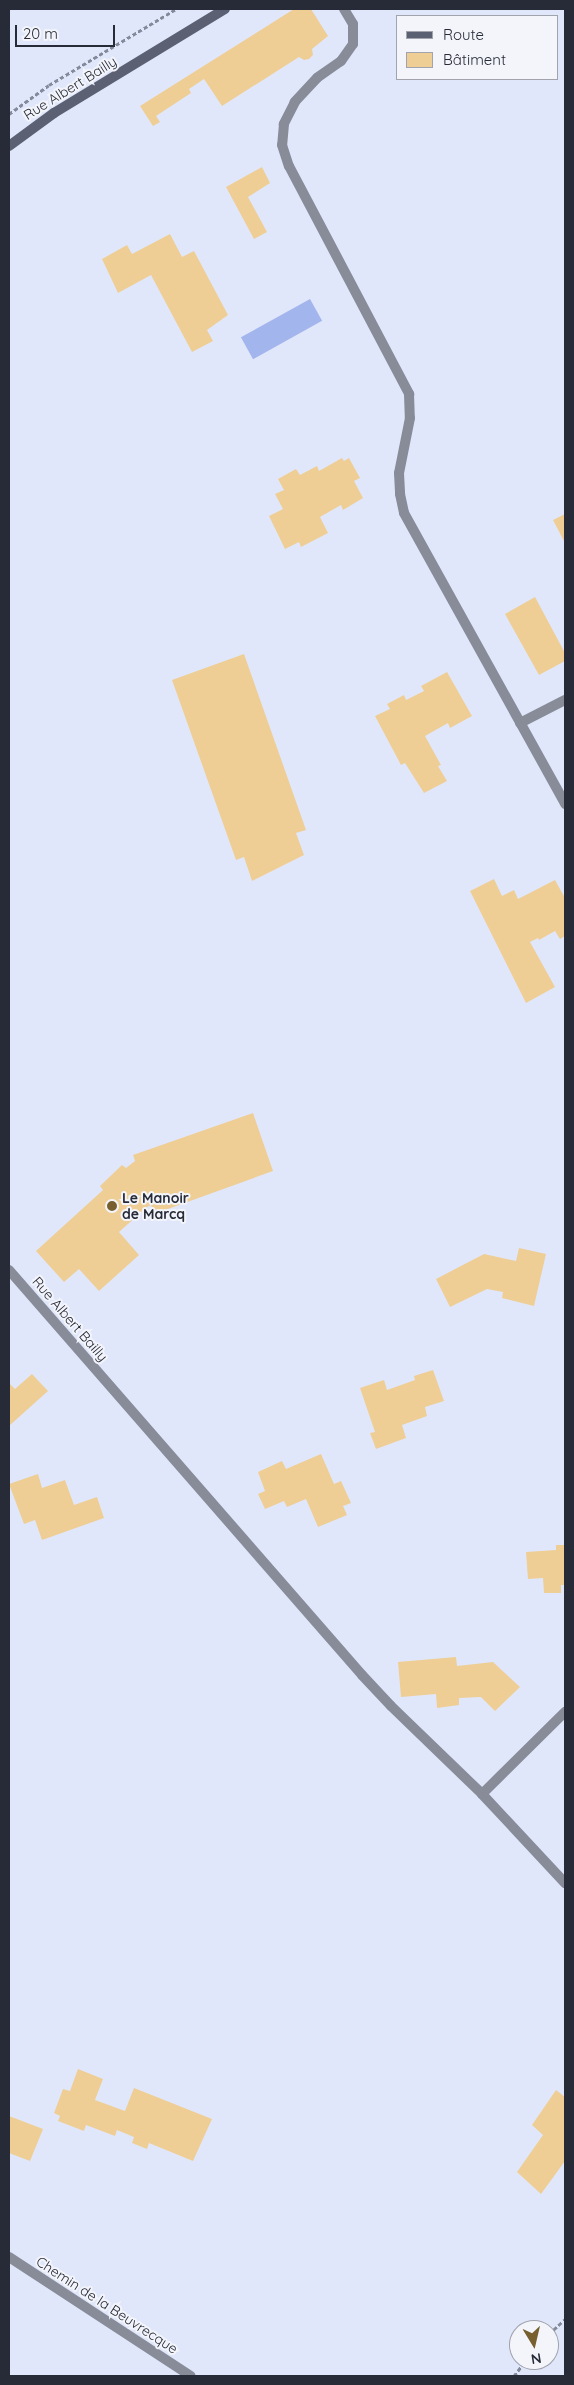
<!DOCTYPE html>
<html>
<head>
<meta charset="utf-8">
<style>
  body { margin:0 }
  #map { position:relative; width:574px; height:2385px; overflow:hidden; background:#e1e7fb; font-family:Quicksand,sans-serif }
  div>[style] { position:absolute }
  .water>* { inset:0; background:#a3b5ed; transform-origin:0 0 }
  .building>* { inset:0; background:#eece94 }
  .path>* { height:3px; margin-top:-1.5px; transform-origin:0; background:repeating-linear-gradient(90deg,#858a9a 0 4px,transparent 0 6.5px) }
  .minor>* { height:10px; margin:-5px; padding:0 5px; transform-origin:5px; border-radius:5px; background:#888c99 }
  .secondary>* { height:10px; margin:-5px; padding:0 5px; transform-origin:5px; border-radius:5px; background:#5b6173 }
  .dots>* { width:14px; height:14px; translate:-50% -50%; box-sizing:border-box; border:2px solid #f3f5fb; border-radius:50% }
  span { translate:-50% -50%; white-space:nowrap; text-align:center; line-height:1.15; -webkit-text-stroke:4px #f3f5fb; paint-order:stroke }
  .street-label { font-size:14px; color:#272b37 }
  .poi-label { font-size:14px; color:#272b37; font-weight:700 }
  .left { translate:0 -50%; text-align:left }
  .frame { position:absolute; inset:0; border:10px solid #272b37; pointer-events:none }
  .legend { position:absolute; left:396px; top:15px; width:162px; height:65px; box-sizing:border-box; background:#f3f5fb; border:1px solid #a1a4ad; margin:0; padding:6px 9px; list-style:none; font-size:15px; color:#272b37 }
  .legend li { display:flex; align-items:center; gap:10px; height:25px }
  .legend b { width:25px; border:1px solid #a1a4ad }
  .north { position:absolute; left:509px; top:2320px; width:50px; height:50px; box-sizing:border-box; background:#f3f5fb; border:1px solid #a1a4ad; border-radius:50%; rotate:171deg; font-size:14px; font-weight:700; line-height:20px; text-align:center; color:#272b37 }
  .north::after { content:''; display:block; margin:auto; width:18px; height:22px; background:#785f30; clip-path:polygon(50% 0,100% 100%,50% 72%,0 100%) }
  .scale { position:absolute; left:15px; top:25px; width:100px; height:22px; box-sizing:border-box; border:2px solid #272b37; border-top:0; padding-left:6px; font-size:15px; line-height:18px; white-space:nowrap; color:#272b37; -webkit-text-stroke:4px #f3f5fb; paint-order:stroke }
</style>
</head>
<body>
<div id="map">
  <div class="water">
    <i style="left:310px;top:299px;width:25px;height:79px;rotate:61deg"></i>
  </div>
  <div class="building">
    <i style="clip-path:polygon(294px 9px,311px 9px,328px 36px,312px 49px,313px 55px,309px 59px,304px 60px,299px 57px,222px 106px,204px 79px,189px 89px,191px 93px,156px 116px,160px 122px,153px 126px,140px 106px)"></i>
    <i style="clip-path:polygon(262px 167px,270px 183px,248px 197px,267px 232px,254px 239px,226px 187px)"></i>
    <i style="clip-path:polygon(170px 234px,182px 257px,194px 251px,228px 315px,207px 330px,213px 341px,192px 352px,151px 275px,118px 293px,102px 259px,127px 245px,132px 254px)"></i>
    <i style="clip-path:polygon(342px 458px,344px 461px,349px 458px,360px 478px,354px 481px,363px 498px,343px 510px,341px 505px,320px 517px,328px 533px,301px 547px,299px 542px,285px 549px,269px 516px,283px 509px,275px 494px,284px 490px,278px 479px,296px 469px,300px 475px,317px 466px,319px 471px)"></i>
    <i style="clip-path:polygon(565px 514px,565px 543px,553px 520px)"></i>
    <i style="clip-path:polygon(535px 597px,565px 653px,565px 661px,539px 675px,505px 614px)"></i>
    <i style="clip-path:polygon(244px 654px,306px 830px,296px 833px,304px 855px,252px 881px,244px 857px,236px 860px,172px 680px)"></i>
    <i style="clip-path:polygon(447px 672px,472px 716px,450px 728px,448px 723px,425px 736px,441px 765px,438px 766px,447px 781px,424px 793px,405px 763px,401px 765px,375px 716px,390px 709px,387px 704px,404px 695px,406px 700px,424px 691px,421px 686px)"></i>
    <i style="clip-path:polygon(494px 879px,502px 896px,514px 890px,518px 899px,555px 880px,565px 898px,565px 936px,560px 939px,555px 931px,539px 940px,538px 938px,530px 942px,555px 987px,526px 1003px,470px 891px)"></i>
    <i style="clip-path:polygon(253px 1113px,273px 1171px,154px 1214px,151px 1205px,147px 1207px,119px 1232px,139px 1255px,99px 1291px,79px 1269px,64px 1282px,36px 1251px,103px 1190px,100px 1186px,122px 1165px,126px 1168px,135px 1161px,133px 1155px)"></i>
    <i style="clip-path:polygon(519px 1248px,546px 1254px,534px 1306px,502px 1298px,503px 1292px,487px 1289px,450px 1307px,436px 1279px,484px 1254px,516px 1261px)"></i>
    <i style="clip-path:polygon(433px 1370px,444px 1401px,425px 1407px,427px 1416px,402px 1425px,406px 1438px,376px 1449px,370px 1433px,375px 1432px,360px 1388px,384px 1380px,387px 1390px,415px 1380px,414px 1376px)"></i>
    <i style="clip-path:polygon(32px 1374px,48px 1391px,9px 1426px,9px 1383px,15px 1389px)"></i>
    <i style="clip-path:polygon(321px 1454px,334px 1484px,341px 1481px,351px 1503px,343px 1506px,347px 1515px,318px 1527px,306px 1499px,287px 1507px,284px 1501px,265px 1509px,258px 1494px,265px 1491px,258px 1472px,282px 1461px,286px 1469px)"></i>
    <i style="clip-path:polygon(38px 1474px,42px 1488px,65px 1480px,74px 1505px,97px 1497px,104px 1518px,42px 1540px,35px 1520px,24px 1524px,9px 1484px)"></i>
    <i style="clip-path:polygon(556px 1545px,565px 1545px,565px 1585px,561px 1585px,561px 1593px,544px 1593px,543px 1578px,528px 1579px,526px 1552px,556px 1550px)"></i>
    <i style="clip-path:polygon(456px 1657px,457px 1666px,493px 1662px,520px 1687px,495px 1711px,481px 1697px,459px 1698px,459px 1705px,437px 1708px,436px 1694px,401px 1697px,398px 1662px)"></i>
    <i style="clip-path:polygon(78px 2069px,103px 2079px,95px 2100px,125px 2111px,134px 2088px,212px 2119px,193px 2161px,149px 2143px,147px 2149px,132px 2143px,134px 2137px,117px 2130px,115px 2136px,86px 2125px,84px 2131px,58px 2121px,60px 2116px,54px 2113px,63px 2089px,70px 2091px)"></i>
    <i style="clip-path:polygon(556px 2090px,565px 2097px,565px 2161px,541px 2194px,517px 2172px,543px 2135px,532px 2125px)"></i>
    <i style="clip-path:polygon(9px 2116px,43px 2129px,30px 2161px,9px 2153px)"></i>
  </div>
  <div class="path">
    <i style="left:9px;top:114px;width:49px;rotate:-35.9deg"></i>
    <i style="left:49px;top:85px;width:148px;rotate:-30.9deg"></i>
    <i style="left:549px;top:2334px;width:22px;rotate:-43deg"></i>
    <i style="left:514px;top:2376px;width:20px;rotate:-53deg"></i>
  </div>
  <div class="minor">
    <i style="left:344px;top:9px;width:17px;rotate:59deg"></i>
    <i style="left:353px;top:24px;width:20px;rotate:90deg"></i>
    <i style="left:353px;top:44px;width:21px;rotate:125deg"></i>
    <i style="left:341px;top:61px;width:29px;rotate:145deg"></i>
    <i style="left:317px;top:78px;width:33px;rotate:133deg"></i>
    <i style="left:295px;top:102px;width:25px;rotate:117deg"></i>
    <i style="left:284px;top:124px;width:21px;rotate:95deg"></i>
    <i style="left:282px;top:145px;width:22px;rotate:72deg"></i>
    <i style="left:289px;top:166px;width:258px;rotate:62.2deg"></i>
    <i style="left:409px;top:394px;width:24px;rotate:88deg"></i>
    <i style="left:410px;top:418px;width:56px;rotate:101.3deg"></i>
    <i style="left:399px;top:473px;width:21px;rotate:87deg"></i>
    <i style="left:400px;top:494px;width:19px;rotate:78deg"></i>
    <i style="left:404px;top:513px;width:333px;rotate:61deg"></i>
    <i style="left:520px;top:723px;width:51px;rotate:-27.1deg"></i>
    <i style="left:9px;top:1270px;width:537px;rotate:48.92deg"></i>
    <i style="left:362px;top:1675px;width:42px;rotate:46.9deg"></i>
    <i style="left:391px;top:1706px;width:127px;rotate:44deg"></i>
    <i style="left:482px;top:1794px;width:122px;rotate:47deg"></i>
    <i style="left:482px;top:1794px;width:117px;rotate:-44.7deg"></i>
    <i style="left:9px;top:2257px;width:217px;rotate:33.2deg"></i>
  </div>
  <div class="secondary">
    <i style="left:9px;top:146px;width:56px;rotate:-36.3deg"></i>
    <i style="left:54px;top:113px;width:200px;rotate:-31.3deg"></i>
  </div>
  <div class="dots">
    <i style="left:112px;top:1206px;background:#785f30"></i>
  </div>
  <div class="street-label">
    <span style="left:70px;top:88px;rotate:-32deg">Rue Albert Bailly</span>
    <span style="left:70px;top:1319px;rotate:49deg">Rue Albert Bailly</span>
    <span style="left:107px;top:2305px;rotate:33deg">Chemin de la Beuvrecque</span>
  </div>
  <div class="poi-label">
    <span class="left" style="left:122px;top:1206px">Le Manoir<br>de Marcq</span>
  </div>
  <div class="frame"></div>
  <ul class="legend">
  <li><b style="height:6px;background:#5b6173"></b>Route</li>
  <li><b style="height:14px;background:#eece94"></b>Bâtiment</li>
  </ul>
  <div class="north">N</div>
  <div class="scale">20 m</div>
</div>
</body>
</html>
